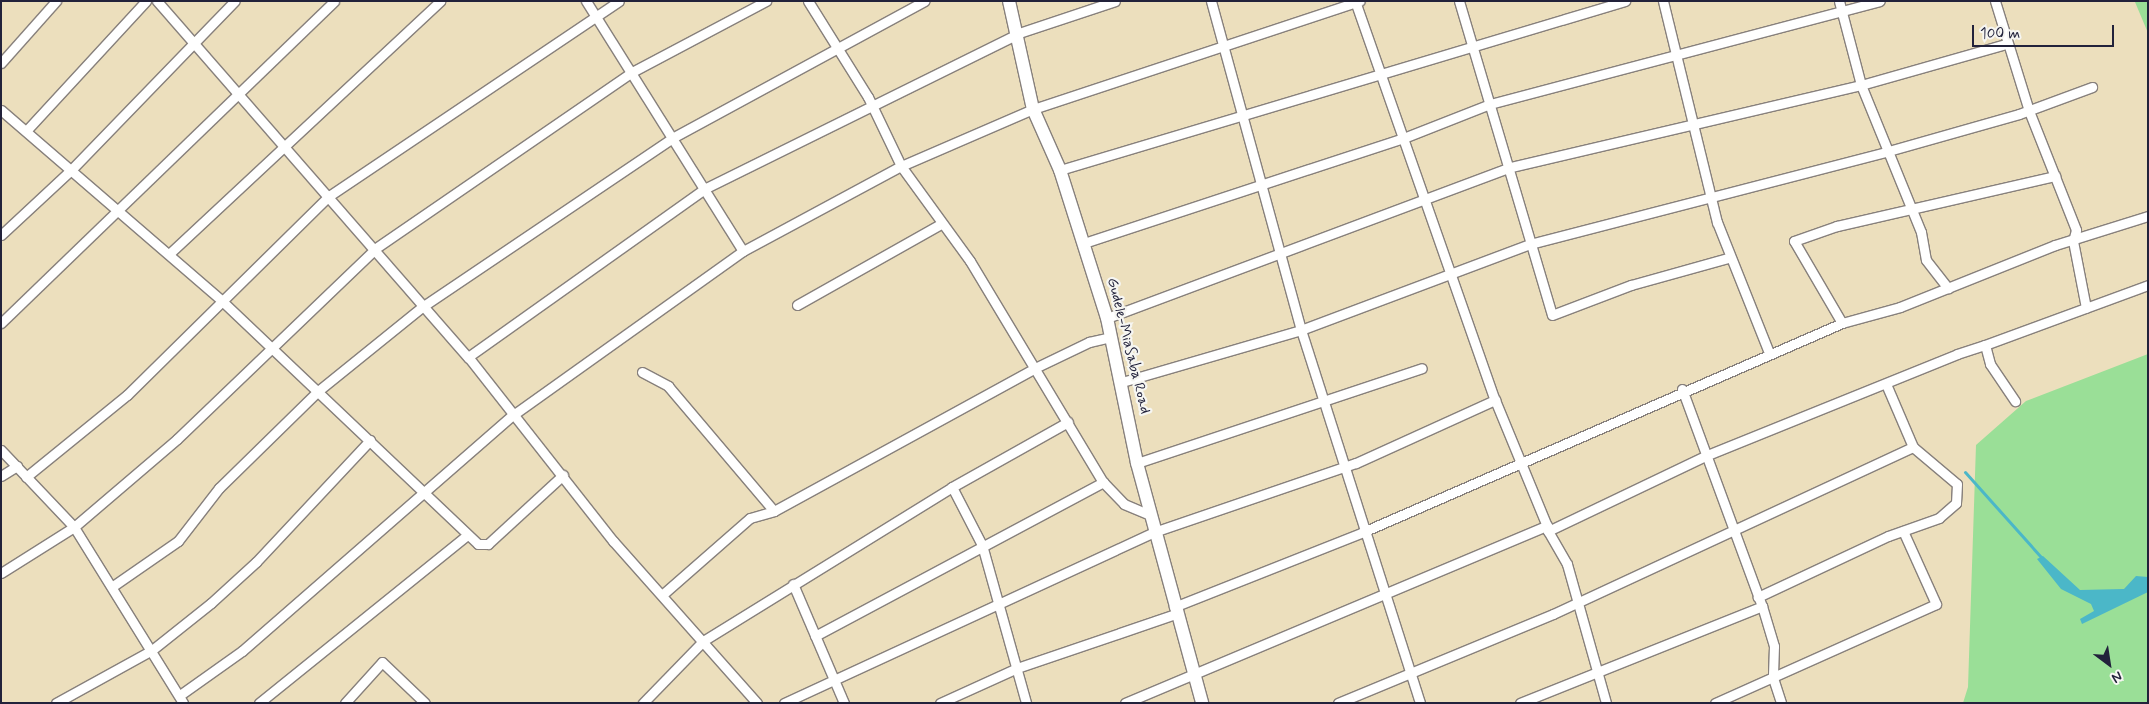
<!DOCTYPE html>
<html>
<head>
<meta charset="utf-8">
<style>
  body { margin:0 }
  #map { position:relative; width:2149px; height:704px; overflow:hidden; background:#ecdfbd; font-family:Mynerve,sans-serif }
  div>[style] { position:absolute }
  .green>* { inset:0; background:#9adf97 }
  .water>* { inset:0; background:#4bb7c8 }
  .stream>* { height:3px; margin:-1.5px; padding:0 1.5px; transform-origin:1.5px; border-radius:1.5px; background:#4bb7c8 }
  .roads { filter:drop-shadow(1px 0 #87807c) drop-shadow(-1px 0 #87807c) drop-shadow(0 1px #87807c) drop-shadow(0 -1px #87807c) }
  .street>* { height:9px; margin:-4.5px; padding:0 4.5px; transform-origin:4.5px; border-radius:4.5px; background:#fff }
  .secondary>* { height:12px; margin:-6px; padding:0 6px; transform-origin:6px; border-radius:6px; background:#fff }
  span { translate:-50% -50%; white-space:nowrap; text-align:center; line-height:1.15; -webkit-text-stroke:4.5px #f6f6f2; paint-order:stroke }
  .street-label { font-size:15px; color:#22223b }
  .frame { position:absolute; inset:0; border:2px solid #22223b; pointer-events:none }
  .north { position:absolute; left:2084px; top:639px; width:50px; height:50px; -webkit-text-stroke:4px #f6f6f2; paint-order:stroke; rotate:149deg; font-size:14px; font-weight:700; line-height:20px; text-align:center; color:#22223b }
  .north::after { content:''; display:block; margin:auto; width:18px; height:22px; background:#22223b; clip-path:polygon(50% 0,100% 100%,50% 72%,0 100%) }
  .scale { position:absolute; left:1972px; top:25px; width:142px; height:22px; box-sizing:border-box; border:2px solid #22223b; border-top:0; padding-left:6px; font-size:15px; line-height:18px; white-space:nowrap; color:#22223b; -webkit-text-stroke:4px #f6f6f2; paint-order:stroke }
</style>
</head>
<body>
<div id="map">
  <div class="green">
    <i style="clip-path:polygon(2134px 1px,2148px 1px,2148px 33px,2135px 2px)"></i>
    <i style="clip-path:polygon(2148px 354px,2148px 703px,1963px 703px,1968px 687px,1976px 445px,2026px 401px)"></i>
  </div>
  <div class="water">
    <i style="clip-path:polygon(2043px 556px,2080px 590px,2124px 589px,2136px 576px,2148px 577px,2148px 592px,2082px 624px,2080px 619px,2094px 611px,2091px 604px,2061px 589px,2037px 559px)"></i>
  </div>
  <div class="stream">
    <i style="left:1965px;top:472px;width:114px;rotate:48.2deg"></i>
    <i style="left:2148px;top:492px;width:12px;rotate:90deg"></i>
  </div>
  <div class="roads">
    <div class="street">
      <i style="left:157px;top:1px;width:473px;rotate:48.9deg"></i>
      <i style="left:586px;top:1px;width:295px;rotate:57.9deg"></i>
      <i style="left:808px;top:1px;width:113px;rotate:58deg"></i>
      <i style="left:868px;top:97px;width:76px;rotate:64.4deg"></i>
      <i style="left:901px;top:166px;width:117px;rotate:54deg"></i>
      <i style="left:970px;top:261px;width:258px;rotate:59deg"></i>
      <i style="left:1103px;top:482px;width:30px;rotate:46deg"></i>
      <i style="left:1124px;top:504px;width:28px;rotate:23deg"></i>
      <i style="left:1211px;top:1px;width:341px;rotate:74.7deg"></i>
      <i style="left:1301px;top:330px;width:392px;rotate:72.3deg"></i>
      <i style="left:1355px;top:1px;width:423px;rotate:70.7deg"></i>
      <i style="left:1495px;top:400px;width:136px;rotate:67.6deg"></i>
      <i style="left:1459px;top:1px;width:327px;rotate:73.5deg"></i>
      <i style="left:1552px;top:315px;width:85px;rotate:-20.8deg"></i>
      <i style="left:1631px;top:285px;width:101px;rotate:-15.6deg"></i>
      <i style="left:1663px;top:1px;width:228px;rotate:76.3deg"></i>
      <i style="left:1717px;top:222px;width:141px;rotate:68.3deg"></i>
      <i style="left:1839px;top:1px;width:87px;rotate:75.3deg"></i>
      <i style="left:1861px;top:85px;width:159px;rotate:67.8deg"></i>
      <i style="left:1921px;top:232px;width:28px;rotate:80deg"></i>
      <i style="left:1926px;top:260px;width:36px;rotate:52deg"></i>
      <i style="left:1995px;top:1px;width:115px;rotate:72.8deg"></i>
      <i style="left:2029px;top:111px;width:128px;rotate:68.4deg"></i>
      <i style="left:2076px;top:230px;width:11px;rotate:105deg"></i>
      <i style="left:2073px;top:241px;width:68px;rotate:79deg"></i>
      <i style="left:1px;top:63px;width:83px;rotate:-48.4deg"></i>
      <i style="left:1px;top:110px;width:291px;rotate:40.8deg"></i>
      <i style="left:221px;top:300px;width:354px;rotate:43.5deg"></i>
      <i style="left:478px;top:544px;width:10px"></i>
      <i style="left:488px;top:544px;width:102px;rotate:-42.6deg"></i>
      <i style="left:26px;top:131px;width:177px;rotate:-47.3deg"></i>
      <i style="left:1060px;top:170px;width:590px;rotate:-16.65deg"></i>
      <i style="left:1px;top:235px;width:96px;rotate:-42.9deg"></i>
      <i style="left:71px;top:170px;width:235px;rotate:-45.9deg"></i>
      <i style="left:1084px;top:243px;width:334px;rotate:-18.2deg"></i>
      <i style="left:1401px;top:139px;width:96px;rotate:-21.5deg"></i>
      <i style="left:1490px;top:104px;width:403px;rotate:-14.8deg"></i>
      <i style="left:169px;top:254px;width:371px;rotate:-43deg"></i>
      <i style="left:797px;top:305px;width:165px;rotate:-29.4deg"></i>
      <i style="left:1107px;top:318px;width:431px;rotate:-20.5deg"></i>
      <i style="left:1511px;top:167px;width:359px;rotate:-13.2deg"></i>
      <i style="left:1861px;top:85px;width:151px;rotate:-15.8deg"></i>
      <i style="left:1px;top:323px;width:463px;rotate:-44deg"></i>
      <i style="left:1842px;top:323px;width:95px;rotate:-120.3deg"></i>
      <i style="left:1794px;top:241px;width:46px;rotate:-19.2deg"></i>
      <i style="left:1837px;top:226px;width:224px;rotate:-12.9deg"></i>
      <i style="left:1985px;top:345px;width:174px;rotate:-20.2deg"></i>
      <i style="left:642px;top:372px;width:30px;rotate:28deg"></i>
      <i style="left:668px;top:386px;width:164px;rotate:49.7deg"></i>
      <i style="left:1122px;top:382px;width:186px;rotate:-16.2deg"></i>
      <i style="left:1301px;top:330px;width:245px;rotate:-20.6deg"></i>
      <i style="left:1530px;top:244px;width:367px;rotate:-14.5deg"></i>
      <i style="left:1885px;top:152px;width:139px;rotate:-15.8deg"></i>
      <i style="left:2019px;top:114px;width:78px;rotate:-20.3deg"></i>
      <i style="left:1886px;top:384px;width:69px;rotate:66.8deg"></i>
      <i style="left:1682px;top:389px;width:231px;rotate:69.8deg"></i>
      <i style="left:1762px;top:606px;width:42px;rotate:73.3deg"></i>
      <i style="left:1774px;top:646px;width:32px;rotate:92deg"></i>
      <i style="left:1773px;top:678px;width:26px;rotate:72deg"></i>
      <i style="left:1px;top:450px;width:106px;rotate:46.5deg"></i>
      <i style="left:74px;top:527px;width:207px;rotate:58.2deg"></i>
      <i style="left:1137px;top:463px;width:300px;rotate:-18.4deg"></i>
      <i style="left:1px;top:476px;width:19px;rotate:-32deg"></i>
      <i style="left:26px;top:477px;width:130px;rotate:-39.1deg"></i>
      <i style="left:127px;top:395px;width:284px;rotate:-44.6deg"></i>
      <i style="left:329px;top:196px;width:349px;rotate:-33.9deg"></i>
      <i style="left:952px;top:487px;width:65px;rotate:62.7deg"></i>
      <i style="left:982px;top:545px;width:164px;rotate:74.4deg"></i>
      <i style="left:1548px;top:531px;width:38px;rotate:60deg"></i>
      <i style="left:1567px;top:564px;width:144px;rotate:74.3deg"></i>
      <i style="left:1px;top:573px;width:86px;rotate:-32.2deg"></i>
      <i style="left:74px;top:527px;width:135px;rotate:-40.5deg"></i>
      <i style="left:177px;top:439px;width:276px;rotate:-43.8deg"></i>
      <i style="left:376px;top:248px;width:311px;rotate:-34.5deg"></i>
      <i style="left:632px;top:72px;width:152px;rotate:-27.9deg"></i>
      <i style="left:793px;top:584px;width:129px;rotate:66.8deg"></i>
      <i style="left:113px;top:586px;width:79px;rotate:-34.7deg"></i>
      <i style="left:178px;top:541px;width:67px;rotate:-52.3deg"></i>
      <i style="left:219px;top:488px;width:139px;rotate:-44.4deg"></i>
      <i style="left:318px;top:391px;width:134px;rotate:-38.9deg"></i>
      <i style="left:422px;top:307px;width:304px;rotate:-34deg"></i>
      <i style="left:674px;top:137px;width:285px;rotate:-28.5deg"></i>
      <i style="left:662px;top:595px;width:117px;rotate:-41.2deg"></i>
      <i style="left:750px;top:518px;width:25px;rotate:-16deg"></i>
      <i style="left:774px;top:511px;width:300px;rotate:-28.7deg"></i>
      <i style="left:1037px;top:367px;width:58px;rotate:-25.7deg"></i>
      <i style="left:1089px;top:342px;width:23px;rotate:-13deg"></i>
      <i style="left:1174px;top:607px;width:203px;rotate:-21.6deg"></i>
      <i style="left:1363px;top:532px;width:523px;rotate:-23.57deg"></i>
      <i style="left:1842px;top:323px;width:60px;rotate:-15.4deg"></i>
      <i style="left:1900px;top:307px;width:167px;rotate:-21.8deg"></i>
      <i style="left:2055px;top:245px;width:97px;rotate:-17.3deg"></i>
      <i style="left:815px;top:636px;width:327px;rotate:-28.1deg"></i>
      <i style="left:180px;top:695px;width:76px;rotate:-35.4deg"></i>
      <i style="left:242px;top:651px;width:359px;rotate:-41.1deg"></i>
      <i style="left:513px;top:415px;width:282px;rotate:-35.5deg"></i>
      <i style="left:743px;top:251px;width:179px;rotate:-28.3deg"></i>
      <i style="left:901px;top:166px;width:144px;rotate:-23.4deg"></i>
      <i style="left:1033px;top:109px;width:344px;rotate:-18.3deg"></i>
      <i style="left:56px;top:703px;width:110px;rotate:-28.9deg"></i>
      <i style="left:152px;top:650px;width:75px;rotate:-38.5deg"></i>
      <i style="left:211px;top:603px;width:61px;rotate:-42.3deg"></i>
      <i style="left:256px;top:562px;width:167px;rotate:-46.9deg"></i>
      <i style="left:259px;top:703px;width:266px;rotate:-38.9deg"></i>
      <i style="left:345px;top:703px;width:55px;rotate:-47.9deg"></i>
      <i style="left:382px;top:662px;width:59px;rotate:43.6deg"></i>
      <i style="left:643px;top:703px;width:86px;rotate:-45.9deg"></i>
      <i style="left:703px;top:641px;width:293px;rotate:-31.7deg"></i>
      <i style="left:952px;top:487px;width:133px;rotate:-29.3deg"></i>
      <i style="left:757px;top:703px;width:217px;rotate:-131.6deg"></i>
      <i style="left:613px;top:541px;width:234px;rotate:-128.2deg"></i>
      <i style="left:468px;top:357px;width:292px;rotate:-35.4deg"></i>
      <i style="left:706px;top:188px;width:349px;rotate:-26.3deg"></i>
      <i style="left:1019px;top:33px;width:101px;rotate:-18.4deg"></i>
      <i style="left:784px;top:703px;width:408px;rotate:-24.8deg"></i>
      <i style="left:1154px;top:532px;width:213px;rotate:-18.9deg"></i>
      <i style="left:1356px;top:463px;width:153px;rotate:-24.4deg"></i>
      <i style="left:940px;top:703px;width:85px;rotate:-24.4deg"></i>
      <i style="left:1017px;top:668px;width:168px;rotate:-18.8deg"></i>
      <i style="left:1125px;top:703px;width:458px;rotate:-22.8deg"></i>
      <i style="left:1547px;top:526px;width:5px;rotate:79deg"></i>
      <i style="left:1548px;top:531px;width:174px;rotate:-25.5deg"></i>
      <i style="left:1705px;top:456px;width:272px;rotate:-22deg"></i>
      <i style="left:1957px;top:354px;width:29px;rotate:-18deg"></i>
      <i style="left:1985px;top:345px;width:20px;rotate:75deg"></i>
      <i style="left:1990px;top:364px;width:45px;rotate:56deg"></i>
      <i style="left:1338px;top:703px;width:233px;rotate:-22.5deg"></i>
      <i style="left:1553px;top:614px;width:397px;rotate:-24.9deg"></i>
      <i style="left:1913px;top:447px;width:57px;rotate:40.1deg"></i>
      <i style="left:1957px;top:484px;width:19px;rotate:93deg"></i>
      <i style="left:1956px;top:503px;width:23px;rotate:139deg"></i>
      <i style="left:1939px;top:518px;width:54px;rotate:160.6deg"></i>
      <i style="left:1888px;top:536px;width:144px;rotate:154.9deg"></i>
      <i style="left:1520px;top:703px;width:261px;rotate:-21.8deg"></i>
      <i style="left:1715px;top:703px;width:242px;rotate:-24.1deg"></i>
      <i style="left:1936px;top:604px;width:80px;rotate:-114.3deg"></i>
    </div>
    <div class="secondary">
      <i style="left:1009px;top:1px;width:111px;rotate:77.5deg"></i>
      <i style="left:1033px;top:109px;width:67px;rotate:66.1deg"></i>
      <i style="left:1060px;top:170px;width:155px;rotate:72.4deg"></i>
      <i style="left:1107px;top:318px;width:148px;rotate:78.3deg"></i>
      <i style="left:1137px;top:463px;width:249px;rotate:74.8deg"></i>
    </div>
  </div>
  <div class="street-label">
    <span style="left:1128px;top:346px;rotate:76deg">Gudele-MiaSaba Road</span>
  </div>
  <div class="frame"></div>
  <div class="north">N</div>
  <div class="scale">100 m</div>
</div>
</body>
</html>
